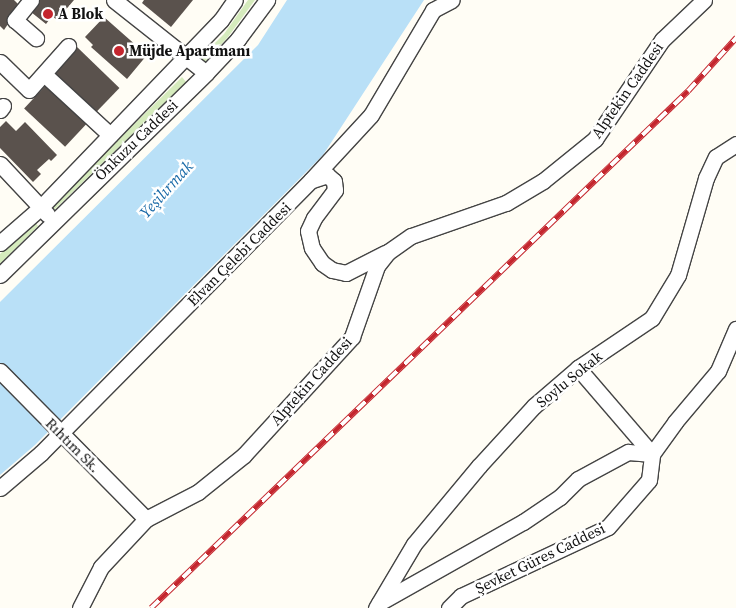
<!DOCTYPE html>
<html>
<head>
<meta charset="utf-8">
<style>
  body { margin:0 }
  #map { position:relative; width:736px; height:608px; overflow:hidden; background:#fffdf5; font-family:"Source Serif 4",serif }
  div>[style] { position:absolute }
  .green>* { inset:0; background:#d5ebbd }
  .water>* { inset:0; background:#b9e0f7 }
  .building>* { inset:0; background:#5a524d; transform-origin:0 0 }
  .roads { filter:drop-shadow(1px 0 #444) drop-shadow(-1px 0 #444) drop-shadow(0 1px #444) drop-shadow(0 -1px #444) }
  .minor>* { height:15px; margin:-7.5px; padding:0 7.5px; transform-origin:7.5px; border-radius:7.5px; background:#fff }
  .rail>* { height:5.5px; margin-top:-2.75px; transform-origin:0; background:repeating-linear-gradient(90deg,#fff 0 11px,#c4262e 0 22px); box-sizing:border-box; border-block:1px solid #c4262e }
  .dots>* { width:14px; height:14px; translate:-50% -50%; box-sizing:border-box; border:2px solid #fff; border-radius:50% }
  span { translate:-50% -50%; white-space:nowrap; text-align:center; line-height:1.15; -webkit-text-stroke:5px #fff; paint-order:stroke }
  .poi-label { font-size:15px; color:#111; font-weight:700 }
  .left { translate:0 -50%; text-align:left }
  .street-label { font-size:15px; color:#111 }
  .water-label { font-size:16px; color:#1768a6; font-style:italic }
</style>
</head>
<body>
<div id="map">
  <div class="green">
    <i style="clip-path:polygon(248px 0,255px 0,228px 37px,205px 62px,200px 58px,224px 34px)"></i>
    <i style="clip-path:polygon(182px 77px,186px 82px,52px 212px,48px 209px)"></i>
    <i style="clip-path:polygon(35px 222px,38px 226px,0 264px,0 254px)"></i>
  </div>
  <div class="water">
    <i style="clip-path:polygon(287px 0,424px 0,323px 155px,35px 445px,0 475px,0 302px,258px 45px)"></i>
  </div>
  <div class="building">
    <i style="clip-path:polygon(0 0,14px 0,20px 6px,4px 30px,0 26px)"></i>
    <i style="clip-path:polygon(31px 0,74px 0,57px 20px,52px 16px,46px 24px,31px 12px,37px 5px)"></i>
    <i style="clip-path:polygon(144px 0,193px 0,171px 27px,142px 3px)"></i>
    <i style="clip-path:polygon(104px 17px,147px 55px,127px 79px,91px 47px,93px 45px,85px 37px)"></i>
    <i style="left:77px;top:47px;width:59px;height:35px;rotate:44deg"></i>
    <i style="left:48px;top:83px;width:56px;height:35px;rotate:43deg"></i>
    <i style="clip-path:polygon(6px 121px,16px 131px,25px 122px,57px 155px,51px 161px,49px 159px,37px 170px,41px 174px,33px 182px,0 148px,0 127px)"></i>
  </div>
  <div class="roads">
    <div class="minor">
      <i style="left:31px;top:0;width:26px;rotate:129deg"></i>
      <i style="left:15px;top:20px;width:28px;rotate:41deg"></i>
      <i style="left:114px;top:0;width:117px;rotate:38.4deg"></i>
      <i style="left:0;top:62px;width:40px;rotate:44deg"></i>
      <i style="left:29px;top:90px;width:59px;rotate:-48.4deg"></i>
      <i style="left:44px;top:74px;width:90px;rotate:42.7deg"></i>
      <i style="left:0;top:110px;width:5px;rotate:-53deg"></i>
      <i style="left:0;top:164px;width:69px;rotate:46.8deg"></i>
      <i style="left:312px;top:180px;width:16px;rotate:-18deg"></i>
      <i style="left:327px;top:175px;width:9px;rotate:41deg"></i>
      <i style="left:334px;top:181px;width:9px;rotate:84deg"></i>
      <i style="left:335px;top:190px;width:35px;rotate:127deg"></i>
      <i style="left:314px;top:218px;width:14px;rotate:115deg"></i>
      <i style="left:308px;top:231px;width:17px;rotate:77deg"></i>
      <i style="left:312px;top:248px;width:18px;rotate:56deg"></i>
      <i style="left:322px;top:263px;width:12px;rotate:35deg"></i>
      <i style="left:332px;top:270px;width:14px;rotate:12deg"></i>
      <i style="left:346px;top:273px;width:44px;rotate:-27.1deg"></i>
      <i style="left:0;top:243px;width:53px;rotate:-41.2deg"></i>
      <i style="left:40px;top:208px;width:261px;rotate:-46.1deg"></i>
      <i style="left:221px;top:20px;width:24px;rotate:-55deg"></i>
      <i style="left:0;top:275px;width:289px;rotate:-44.4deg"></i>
      <i style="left:206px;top:73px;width:47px;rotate:-46.7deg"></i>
      <i style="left:238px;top:39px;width:49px;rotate:-53.4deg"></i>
      <i style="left:578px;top:368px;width:113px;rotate:49.3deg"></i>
      <i style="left:0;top:371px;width:208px;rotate:45.4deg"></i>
      <i style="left:0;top:488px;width:54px;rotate:-40.5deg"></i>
      <i style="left:41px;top:453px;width:384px;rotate:-45.3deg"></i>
      <i style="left:311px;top:180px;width:88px;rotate:-47.3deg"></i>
      <i style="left:371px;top:115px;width:122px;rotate:-59.4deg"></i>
      <i style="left:433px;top:10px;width:21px;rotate:-28deg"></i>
      <i style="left:379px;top:603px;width:165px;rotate:-29.4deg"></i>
      <i style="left:523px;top:522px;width:45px;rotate:-34deg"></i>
      <i style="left:560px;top:497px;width:25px;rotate:-45deg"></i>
      <i style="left:578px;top:479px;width:57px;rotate:-28.4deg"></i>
      <i style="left:628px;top:452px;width:24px;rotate:5deg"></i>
      <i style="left:80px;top:608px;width:46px;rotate:-62.9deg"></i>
      <i style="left:101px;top:567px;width:66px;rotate:-46.8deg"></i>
      <i style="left:146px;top:519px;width:59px;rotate:-27.4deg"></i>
      <i style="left:198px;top:492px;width:59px;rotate:-38.8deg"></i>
      <i style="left:244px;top:455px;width:160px;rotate:-47.5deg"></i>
      <i style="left:352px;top:337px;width:75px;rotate:-70.6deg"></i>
      <i style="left:377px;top:266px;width:18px;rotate:-52deg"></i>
      <i style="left:388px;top:252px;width:28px;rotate:-35deg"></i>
      <i style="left:411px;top:236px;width:101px;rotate:-19.2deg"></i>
      <i style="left:506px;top:203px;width:43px;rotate:-30.7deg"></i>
      <i style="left:543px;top:181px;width:67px;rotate:-38.9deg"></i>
      <i style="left:595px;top:139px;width:120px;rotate:-55.9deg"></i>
      <i style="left:662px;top:40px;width:58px;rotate:-43.6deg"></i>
      <i style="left:376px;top:608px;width:74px;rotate:-59.3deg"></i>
      <i style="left:414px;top:544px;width:102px;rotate:-50.2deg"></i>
      <i style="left:479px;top:466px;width:81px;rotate:-47.5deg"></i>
      <i style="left:534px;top:406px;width:58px;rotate:-40.8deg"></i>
      <i style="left:578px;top:368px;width:89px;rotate:-34deg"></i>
      <i style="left:652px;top:318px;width:50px;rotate:-58.8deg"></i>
      <i style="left:678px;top:275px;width:101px;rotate:-73.9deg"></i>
      <i style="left:706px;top:178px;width:23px;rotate:-65deg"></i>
      <i style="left:716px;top:157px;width:24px;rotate:-33deg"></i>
      <i style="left:449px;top:608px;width:17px;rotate:-45deg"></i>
      <i style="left:461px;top:596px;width:162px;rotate:-25.1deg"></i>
      <i style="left:608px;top:527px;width:62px;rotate:-48.9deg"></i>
      <i style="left:649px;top:480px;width:26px;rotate:-83deg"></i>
      <i style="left:652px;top:454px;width:39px;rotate:-54deg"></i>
      <i style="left:675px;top:422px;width:67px;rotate:-49.9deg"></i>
      <i style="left:718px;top:371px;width:46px;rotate:-66.8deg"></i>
    </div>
  </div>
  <div class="rail">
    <i style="left:151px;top:608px;width:745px;rotate:-43.91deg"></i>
    <i style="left:688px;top:91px;width:72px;rotate:-47.8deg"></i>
  </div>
  <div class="dots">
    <i style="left:48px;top:14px;background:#c4262e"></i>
    <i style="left:119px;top:51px;background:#c4262e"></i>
  </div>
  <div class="poi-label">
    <span class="left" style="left:58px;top:14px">A Blok</span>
    <span class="left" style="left:129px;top:51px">Müjde Apartmanı</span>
  </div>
  <div class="street-label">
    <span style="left:627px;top:90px;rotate:-55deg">Alptekin Caddesi</span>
    <span style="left:136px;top:140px;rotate:-44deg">Önkuzu Caddesi</span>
    <span style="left:239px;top:254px;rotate:-45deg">Elvan Çelebi Caddesi</span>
    <span style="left:569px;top:379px;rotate:-39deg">Soylu Sokak</span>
    <span style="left:311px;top:381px;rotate:-48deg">Alptekin Caddesi</span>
    <span style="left:73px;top:445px;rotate:45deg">Rıhtım Sk.</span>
    <span style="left:540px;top:558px;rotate:-26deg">Şevket Güres Caddesi</span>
  </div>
  <div class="water-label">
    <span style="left:166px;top:189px;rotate:-48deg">Yeşilırmak</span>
  </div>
</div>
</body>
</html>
